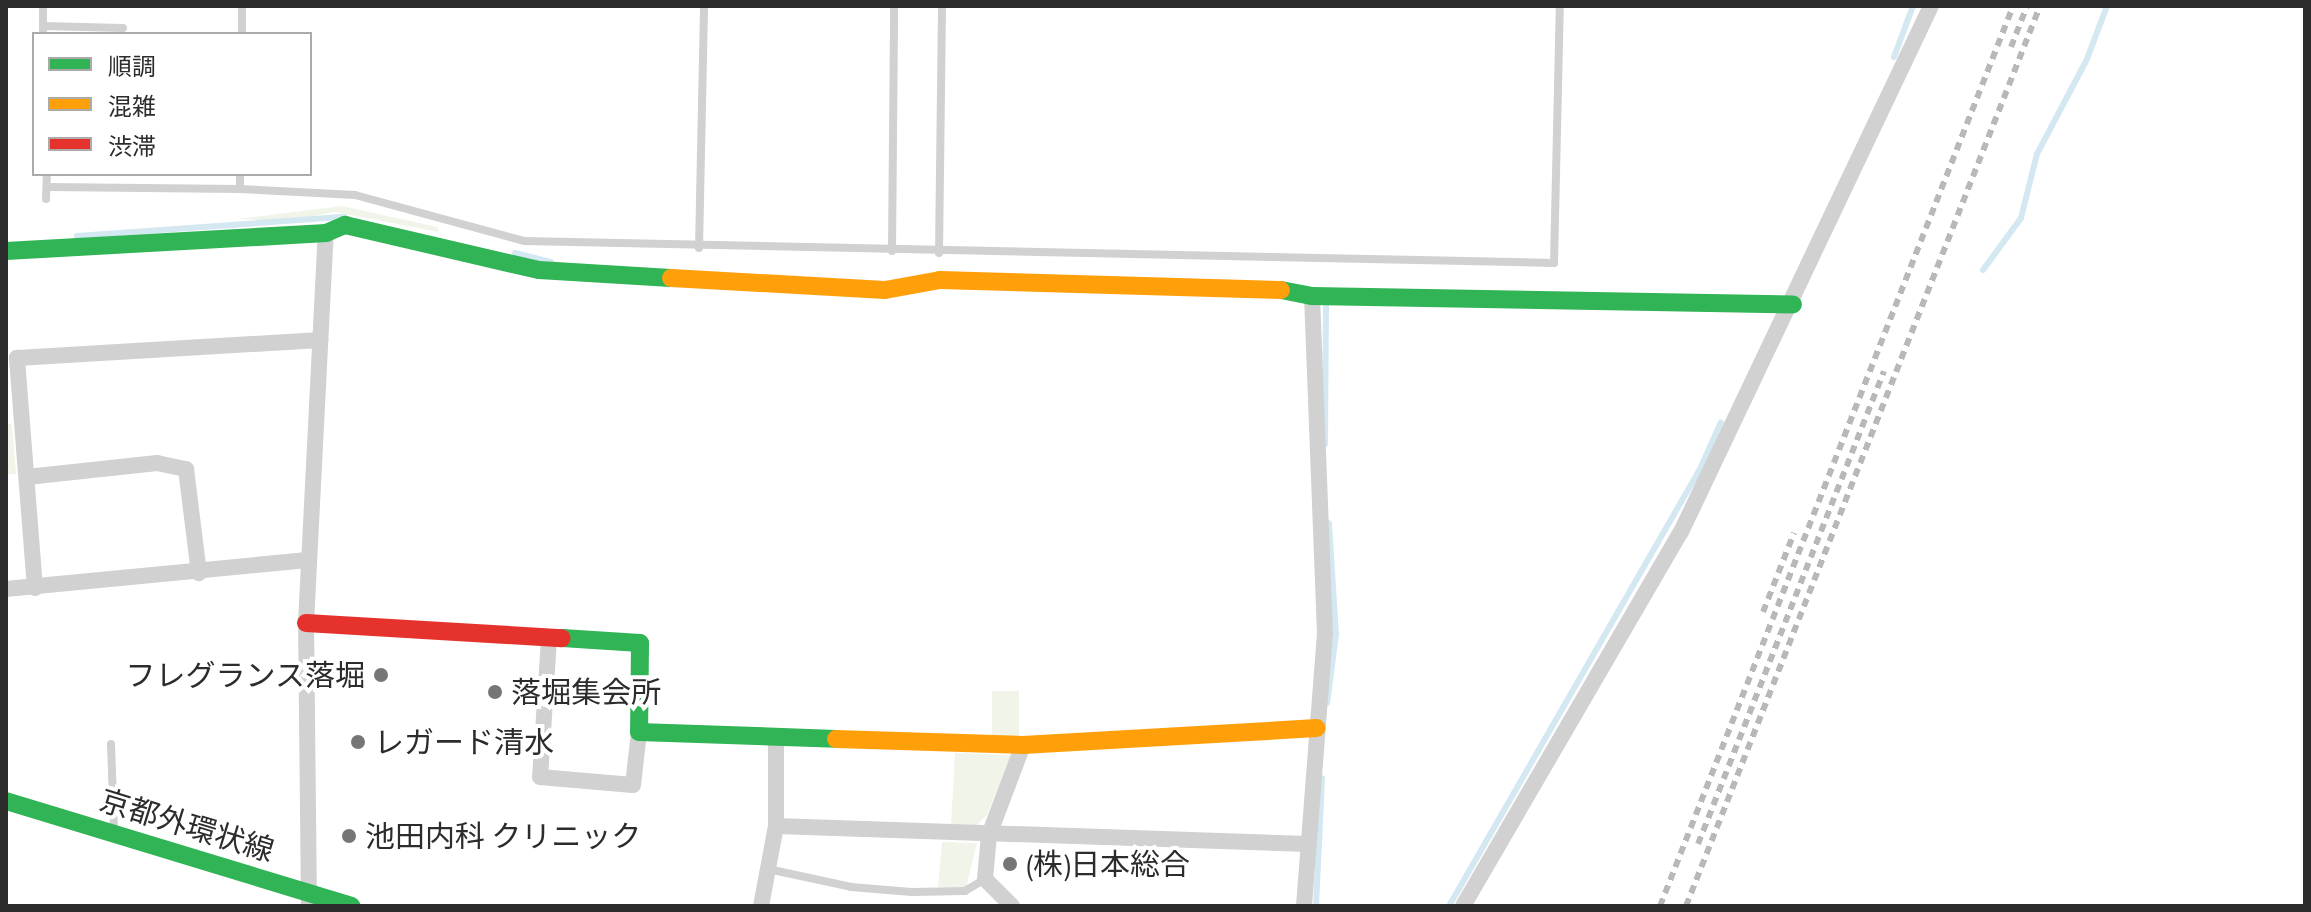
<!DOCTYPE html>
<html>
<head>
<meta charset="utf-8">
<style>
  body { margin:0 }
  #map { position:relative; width:2311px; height:912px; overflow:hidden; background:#fff; font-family:"PT Sans Narrow","Noto Sans JP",sans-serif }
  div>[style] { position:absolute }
  .green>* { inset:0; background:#f0f4e9; transform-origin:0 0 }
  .stream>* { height:6px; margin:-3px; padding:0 3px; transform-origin:3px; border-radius:3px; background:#d4e8f2 }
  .lane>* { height:8px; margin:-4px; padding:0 4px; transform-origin:4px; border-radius:4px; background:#d1d1d1 }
  .street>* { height:16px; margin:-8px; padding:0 8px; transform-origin:8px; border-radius:8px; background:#d1d1d1 }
  .fast>* { height:18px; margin:-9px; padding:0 9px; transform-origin:9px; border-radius:9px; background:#30b455 }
  .slow>* { height:18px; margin:-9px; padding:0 9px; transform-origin:9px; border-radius:9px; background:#ff9f0a }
  .jam>* { height:18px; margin:-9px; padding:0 9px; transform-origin:9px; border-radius:9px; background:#e5322d }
  .rail>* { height:6px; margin-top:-3px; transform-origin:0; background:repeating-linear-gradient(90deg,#b8b8b8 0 8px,transparent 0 14px) }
  .dots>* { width:22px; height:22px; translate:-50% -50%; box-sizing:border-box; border:4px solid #fff; border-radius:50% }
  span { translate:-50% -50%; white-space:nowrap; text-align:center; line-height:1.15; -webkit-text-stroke:8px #fff; paint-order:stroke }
  .poi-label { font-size:30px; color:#2c2c2c }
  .right { translate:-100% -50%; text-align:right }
  .left { translate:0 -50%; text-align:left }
  .street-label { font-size:30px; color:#2c2c2c }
  .frame { position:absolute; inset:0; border:8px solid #2c2c2c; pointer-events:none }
  .legend { position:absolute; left:32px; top:32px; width:280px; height:144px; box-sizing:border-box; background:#fff; border:2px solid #ababab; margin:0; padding:10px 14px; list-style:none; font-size:24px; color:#2c2c2c }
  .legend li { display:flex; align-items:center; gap:16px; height:40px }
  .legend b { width:40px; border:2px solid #ababab }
</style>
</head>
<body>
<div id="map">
  <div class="green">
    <i style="clip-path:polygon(342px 206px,437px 227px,439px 232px,335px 212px,285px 221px,238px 219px)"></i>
    <i style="clip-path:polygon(6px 424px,12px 424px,16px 474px,6px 474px)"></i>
    <i style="left:992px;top:691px;width:27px;height:46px"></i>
    <i style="clip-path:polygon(955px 753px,1011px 755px,987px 815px,977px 825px,951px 825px)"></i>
    <i style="clip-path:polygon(942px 842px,977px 843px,966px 888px,938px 887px)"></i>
  </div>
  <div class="stream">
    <i style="left:1894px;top:57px;width:54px;rotate:-69.6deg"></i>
    <i style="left:77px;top:236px;width:268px;rotate:-4.1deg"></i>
    <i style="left:515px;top:253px;width:37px;rotate:14deg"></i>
    <i style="left:1983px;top:270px;width:64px;rotate:-53.8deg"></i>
    <i style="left:2021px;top:218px;width:66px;rotate:-76deg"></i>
    <i style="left:2037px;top:154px;width:107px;rotate:-62.2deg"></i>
    <i style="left:2087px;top:59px;width:57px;rotate:-69.3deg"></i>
    <i style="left:1325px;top:444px;width:145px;rotate:-89.6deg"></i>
    <i style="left:1327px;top:703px;width:69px;rotate:-82.5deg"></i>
    <i style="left:1336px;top:635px;width:112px;rotate:-93.6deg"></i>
    <i style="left:1316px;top:906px;width:128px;rotate:-87.3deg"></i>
    <i style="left:1449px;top:906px;width:504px;rotate:-60.13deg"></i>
    <i style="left:1700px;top:469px;width:51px;rotate:-65.9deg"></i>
  </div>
  <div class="lane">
    <i style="left:43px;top:26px;width:80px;rotate:1.4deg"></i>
    <i style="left:43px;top:34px;width:28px;rotate:-90deg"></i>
    <i style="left:242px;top:34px;width:28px;rotate:-90deg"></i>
    <i style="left:47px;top:187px;width:193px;rotate:0.6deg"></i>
    <i style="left:240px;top:189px;width:15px;rotate:-90deg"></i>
    <i style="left:240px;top:189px;width:115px;rotate:3deg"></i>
    <i style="left:355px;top:195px;width:175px;rotate:15.2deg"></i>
    <i style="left:524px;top:241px;width:1030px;rotate:1.22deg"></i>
    <i style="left:1554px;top:263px;width:257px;rotate:-88.7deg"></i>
    <i style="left:46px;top:199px;width:25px;rotate:-88deg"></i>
    <i style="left:699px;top:248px;width:242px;rotate:-88.8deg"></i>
    <i style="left:892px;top:251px;width:245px;rotate:-89.5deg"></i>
    <i style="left:939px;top:253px;width:247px;rotate:-89.3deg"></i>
    <i style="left:111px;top:744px;width:87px;rotate:88deg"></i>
    <i style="left:768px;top:869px;width:85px;rotate:12.2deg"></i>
    <i style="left:851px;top:887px;width:61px;rotate:4.7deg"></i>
    <i style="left:912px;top:892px;width:53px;rotate:-1.1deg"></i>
    <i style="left:965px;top:891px;width:23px;rotate:-31deg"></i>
  </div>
  <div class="street">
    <i style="left:27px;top:477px;width:131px;rotate:-6.1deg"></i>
    <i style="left:157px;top:463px;width:30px;rotate:12deg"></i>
    <i style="left:186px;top:469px;width:105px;rotate:82.9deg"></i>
    <i style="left:35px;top:588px;width:231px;rotate:-94.5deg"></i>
    <i style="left:17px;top:358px;width:304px;rotate:-3.4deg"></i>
    <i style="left:6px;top:589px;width:303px;rotate:-5.5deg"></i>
    <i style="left:549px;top:639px;width:138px;rotate:93.7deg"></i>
    <i style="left:540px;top:777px;width:93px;rotate:4.9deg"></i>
    <i style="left:633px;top:785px;width:53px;rotate:-83.5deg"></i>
    <i style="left:776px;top:826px;width:533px;rotate:1.93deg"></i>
    <i style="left:309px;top:906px;width:283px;rotate:-90.6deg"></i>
    <i style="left:306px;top:623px;width:391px;rotate:-87.1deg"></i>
    <i style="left:761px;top:906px;width:81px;rotate:-79.4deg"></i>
    <i style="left:776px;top:826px;width:88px;rotate:-90deg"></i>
    <i style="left:1012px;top:906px;width:38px;rotate:-135deg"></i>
    <i style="left:985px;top:879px;width:44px;rotate:-84.8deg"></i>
    <i style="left:989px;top:835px;width:96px;rotate:-69.3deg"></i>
    <i style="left:1304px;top:906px;width:273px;rotate:-85.6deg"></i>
    <i style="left:1325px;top:634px;width:338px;rotate:-92.2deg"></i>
    <i style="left:1463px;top:906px;width:433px;rotate:-59.8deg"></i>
    <i style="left:1681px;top:532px;width:582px;rotate:-64.58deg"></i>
  </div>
  <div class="fast">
    <i style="left:6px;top:251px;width:321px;rotate:-3.2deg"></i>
    <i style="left:326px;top:233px;width:21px;rotate:-23deg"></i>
    <i style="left:345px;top:225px;width:199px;rotate:13.1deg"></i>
    <i style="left:539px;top:270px;width:132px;rotate:3.5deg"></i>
    <i style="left:1281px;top:290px;width:32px;rotate:11deg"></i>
    <i style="left:1312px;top:296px;width:481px;rotate:1deg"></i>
    <i style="left:562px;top:638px;width:78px;rotate:3.7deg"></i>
    <i style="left:640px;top:643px;width:89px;rotate:90.6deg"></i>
    <i style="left:639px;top:732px;width:197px;rotate:2deg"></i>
    <i style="left:6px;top:801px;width:361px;rotate:16.9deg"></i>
  </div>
  <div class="slow">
    <i style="left:671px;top:278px;width:214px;rotate:3.2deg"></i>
    <i style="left:885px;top:290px;width:56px;rotate:-10.3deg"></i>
    <i style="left:940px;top:280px;width:341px;rotate:1.7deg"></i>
    <i style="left:836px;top:739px;width:187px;rotate:1.8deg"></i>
    <i style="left:1023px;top:745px;width:294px;rotate:-3.3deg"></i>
  </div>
  <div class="jam">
    <i style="left:306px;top:623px;width:256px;rotate:3.4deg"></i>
  </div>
  <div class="rail">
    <i style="left:2011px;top:47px;width:44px;rotate:-68.7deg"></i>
    <i style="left:1763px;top:612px;width:85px;rotate:-68.6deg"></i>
    <i style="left:1698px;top:844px;width:508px;rotate:-68.53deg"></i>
    <i style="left:1660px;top:906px;width:967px;rotate:-68.58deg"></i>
    <i style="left:1686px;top:906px;width:967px;rotate:-68.53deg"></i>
  </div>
  <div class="dots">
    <i style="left:381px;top:675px;background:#767676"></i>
    <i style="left:495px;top:692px;background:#767676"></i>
    <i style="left:358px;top:742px;background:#767676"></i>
    <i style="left:349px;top:836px;background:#767676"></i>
    <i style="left:1010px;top:864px;background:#767676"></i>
  </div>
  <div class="poi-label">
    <span class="right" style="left:365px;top:675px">フレグランス落堀</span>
    <span class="left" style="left:511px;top:692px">落堀集会所</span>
    <span class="left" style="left:374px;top:742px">レガード清水</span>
    <span class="left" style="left:365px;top:836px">池田内科 クリニック</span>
    <span class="left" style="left:1026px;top:864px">(株)日本総合</span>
  </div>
  <div class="street-label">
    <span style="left:187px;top:825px;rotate:17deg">京都外環状線</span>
  </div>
  <div class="frame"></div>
  <ul class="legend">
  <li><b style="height:10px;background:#30b455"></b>順調</li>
  <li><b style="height:10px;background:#ff9f0a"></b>混雑</li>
  <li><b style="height:10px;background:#e5322d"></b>渋滞</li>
  </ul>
</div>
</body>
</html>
